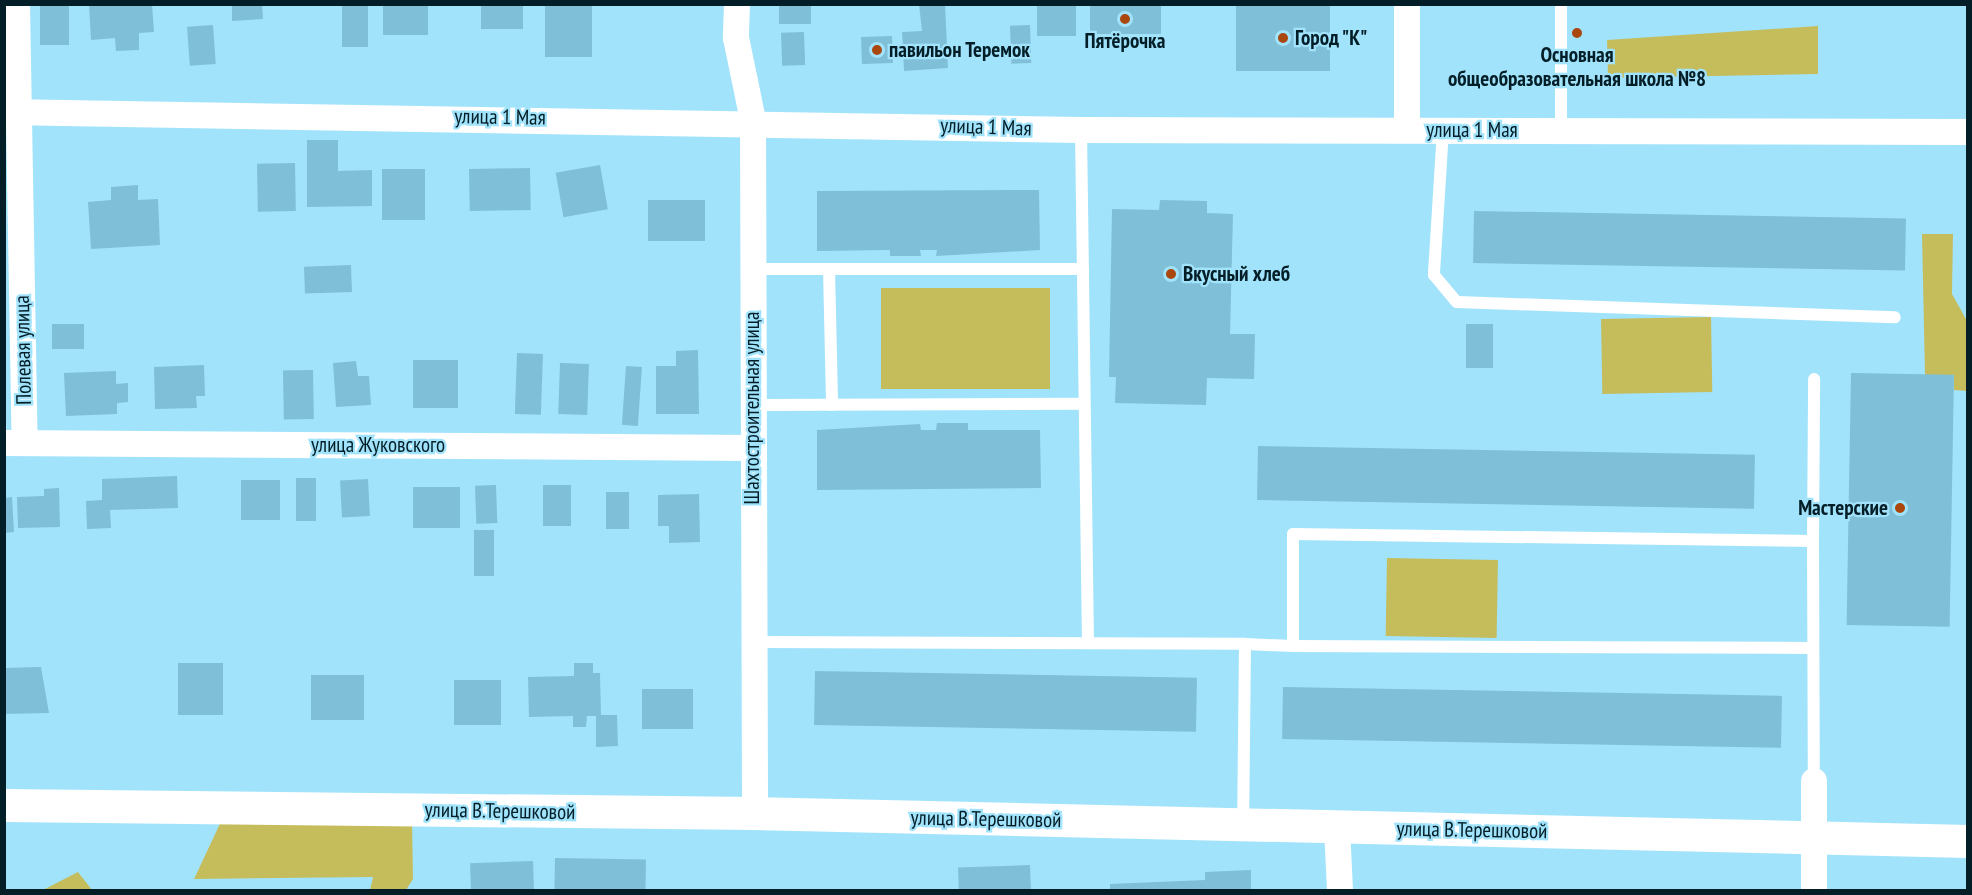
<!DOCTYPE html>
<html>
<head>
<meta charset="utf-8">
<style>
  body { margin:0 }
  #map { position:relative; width:1972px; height:895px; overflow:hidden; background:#a2e3fc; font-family:"PT Sans Narrow",sans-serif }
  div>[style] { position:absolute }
  .green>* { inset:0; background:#c5bd5c; transform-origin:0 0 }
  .building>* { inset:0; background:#7fbfd8; transform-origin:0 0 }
  .lane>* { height:12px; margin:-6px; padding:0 6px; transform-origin:6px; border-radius:6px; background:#fff }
  .street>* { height:26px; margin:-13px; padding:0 13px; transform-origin:13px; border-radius:13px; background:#fff }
  .secondary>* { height:33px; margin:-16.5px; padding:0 16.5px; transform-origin:16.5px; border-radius:16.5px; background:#fff }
  .dots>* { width:16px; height:16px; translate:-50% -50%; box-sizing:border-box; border:3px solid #a2e3fc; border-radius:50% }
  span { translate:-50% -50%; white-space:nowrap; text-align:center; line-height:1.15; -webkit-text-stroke:4.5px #a2e3fc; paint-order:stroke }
  .poi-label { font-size:21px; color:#031e27; font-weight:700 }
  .left { translate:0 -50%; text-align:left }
  .right { translate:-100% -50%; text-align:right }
  .street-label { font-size:21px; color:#031e27 }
  .frame { position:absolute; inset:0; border:6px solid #031e27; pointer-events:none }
</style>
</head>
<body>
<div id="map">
  <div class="green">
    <i style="clip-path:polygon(1818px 26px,1818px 74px,1608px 78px,1607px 40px)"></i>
    <i style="clip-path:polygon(1922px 234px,1953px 234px,1952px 294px,1967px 321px,1967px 391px,1954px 390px,1954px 375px,1925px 375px)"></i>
    <i style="left:1050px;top:288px;width:101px;height:169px;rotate:90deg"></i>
    <i style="left:1711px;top:317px;width:75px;height:110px;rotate:89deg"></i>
    <i style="left:1387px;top:558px;width:111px;height:78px;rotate:1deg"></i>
    <i style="clip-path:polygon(225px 813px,412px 818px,413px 879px,406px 890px,370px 890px,373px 877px,194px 879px)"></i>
    <i style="clip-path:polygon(78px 872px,92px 890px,43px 890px)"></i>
  </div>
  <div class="building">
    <i style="left:40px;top:4px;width:29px;height:41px"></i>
    <i style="clip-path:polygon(89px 4px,152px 4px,154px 32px,139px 33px,139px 50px,116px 51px,115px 38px,91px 40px)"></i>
    <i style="clip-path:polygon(232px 4px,262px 4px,263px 19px,232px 21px)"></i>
    <i style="left:342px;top:4px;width:26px;height:43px"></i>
    <i style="left:383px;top:4px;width:45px;height:31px"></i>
    <i style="left:481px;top:4px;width:42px;height:25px"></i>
    <i style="left:545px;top:4px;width:47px;height:53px"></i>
    <i style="left:779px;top:4px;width:32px;height:20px"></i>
    <i style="clip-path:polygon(919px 4px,945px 4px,948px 68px,904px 71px,902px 32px,922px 31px)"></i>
    <i style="left:1037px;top:4px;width:39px;height:32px"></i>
    <i style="left:1090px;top:4px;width:71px;height:30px"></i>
    <i style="left:1236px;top:4px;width:94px;height:67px"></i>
    <i style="left:213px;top:25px;width:39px;height:26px;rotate:86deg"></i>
    <i style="left:1030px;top:25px;width:38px;height:20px;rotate:88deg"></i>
    <i style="left:804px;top:32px;width:33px;height:23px;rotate:88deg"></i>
    <i style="left:892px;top:36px;width:27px;height:31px;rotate:88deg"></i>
    <i style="clip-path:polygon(307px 140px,338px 140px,338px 171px,372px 170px,372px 206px,307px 207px)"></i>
    <i style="left:295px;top:163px;width:48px;height:38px;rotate:89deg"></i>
    <i style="left:600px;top:165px;width:45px;height:45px;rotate:80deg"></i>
    <i style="left:530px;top:168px;width:42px;height:61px;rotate:89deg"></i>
    <i style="left:382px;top:169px;width:43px;height:51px"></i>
    <i style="clip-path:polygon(138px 185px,138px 200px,158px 199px,160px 245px,91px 249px,88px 202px,111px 200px,111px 187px)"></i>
    <i style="clip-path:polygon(1039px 190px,1040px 250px,936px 256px,937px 250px,920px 250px,921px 256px,890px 256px,890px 250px,817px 251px,817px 191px)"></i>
    <i style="left:648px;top:200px;width:57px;height:41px"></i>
    <i style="clip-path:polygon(1160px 200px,1207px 201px,1207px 213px,1233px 214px,1230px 334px,1255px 334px,1254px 379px,1207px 378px,1206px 405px,1115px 403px,1116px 377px,1109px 377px,1112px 209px,1159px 210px)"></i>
    <i style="left:1474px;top:211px;width:432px;height:52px;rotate:1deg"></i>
    <i style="left:351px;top:265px;width:27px;height:47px;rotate:88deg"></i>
    <i style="left:52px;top:324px;width:32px;height:25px"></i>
    <i style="left:1466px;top:324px;width:27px;height:44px"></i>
    <i style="clip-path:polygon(698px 350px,699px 414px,656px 414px,656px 366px,676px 366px,676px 351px)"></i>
    <i style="left:517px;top:353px;width:26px;height:61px;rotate:2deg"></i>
    <i style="left:458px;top:360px;width:48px;height:45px;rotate:90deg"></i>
    <i style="clip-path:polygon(356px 361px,358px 376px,369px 376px,371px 405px,336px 407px,333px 363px)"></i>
    <i style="left:560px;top:363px;width:29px;height:51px;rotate:2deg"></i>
    <i style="clip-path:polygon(204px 365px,205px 396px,196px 396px,197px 408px,155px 409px,154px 367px)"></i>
    <i style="left:626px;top:366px;width:16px;height:59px;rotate:4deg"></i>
    <i style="left:313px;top:370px;width:49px;height:30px;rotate:89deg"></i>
    <i style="clip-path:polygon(116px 371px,116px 384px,128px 383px,128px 402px,117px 403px,117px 414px,66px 416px,64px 373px)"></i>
    <i style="left:1851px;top:373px;width:103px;height:252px;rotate:1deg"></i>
    <i style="clip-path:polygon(937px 423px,968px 423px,968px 430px,1040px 430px,1041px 488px,817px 490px,817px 430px,920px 424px,921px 430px,936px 430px)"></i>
    <i style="left:1258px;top:446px;width:497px;height:54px;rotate:1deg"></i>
    <i style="clip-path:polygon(177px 476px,178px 508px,110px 510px,111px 528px,87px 529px,86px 501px,102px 500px,102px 479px)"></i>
    <i style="left:296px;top:478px;width:20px;height:43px"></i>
    <i style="left:368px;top:479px;width:37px;height:28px;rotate:87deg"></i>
    <i style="left:241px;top:480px;width:39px;height:40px"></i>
    <i style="left:496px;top:485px;width:38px;height:21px;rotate:88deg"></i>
    <i style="left:543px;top:485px;width:28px;height:41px"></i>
    <i style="left:460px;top:487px;width:41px;height:47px;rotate:90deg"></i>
    <i style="clip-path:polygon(59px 488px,60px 527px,18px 528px,17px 497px,44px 496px,44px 489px)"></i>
    <i style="left:606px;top:492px;width:23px;height:37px"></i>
    <i style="clip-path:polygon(699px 494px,700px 542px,669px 543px,669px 526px,658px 526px,658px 495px)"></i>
    <i style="clip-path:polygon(12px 497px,14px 532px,4px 533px,4px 498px)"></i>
    <i style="left:474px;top:530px;width:20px;height:46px"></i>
    <i style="left:223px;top:663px;width:52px;height:45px;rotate:90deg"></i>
    <i style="clip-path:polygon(574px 663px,593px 663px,593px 673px,600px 673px,601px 715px,617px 715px,618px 746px,596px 747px,596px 716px,587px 716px,586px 727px,573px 727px,573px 716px,529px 717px,528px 677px,574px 676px)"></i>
    <i style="clip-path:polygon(41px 667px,49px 713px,4px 714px,4px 668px)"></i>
    <i style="left:815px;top:671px;width:382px;height:54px;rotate:1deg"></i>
    <i style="left:311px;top:675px;width:53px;height:45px"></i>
    <i style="left:454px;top:680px;width:47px;height:45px"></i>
    <i style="left:1283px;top:687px;width:499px;height:52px;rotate:1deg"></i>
    <i style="left:642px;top:689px;width:51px;height:40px"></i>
    <i style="left:555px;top:858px;width:91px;height:32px;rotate:1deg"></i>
    <i style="left:533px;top:861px;width:29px;height:63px;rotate:88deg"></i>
    <i style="left:1030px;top:865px;width:25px;height:72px;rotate:88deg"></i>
    <i style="clip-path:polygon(1251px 870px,1251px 890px,1110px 890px,1110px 884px,1205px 880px,1205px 872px)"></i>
  </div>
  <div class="lane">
    <i style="left:1561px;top:4px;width:126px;rotate:90deg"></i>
    <i style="left:1081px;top:130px;width:512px;rotate:89.22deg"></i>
    <i style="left:1443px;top:130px;width:145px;rotate:93.6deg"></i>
    <i style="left:1434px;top:275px;width:35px;rotate:50deg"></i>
    <i style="left:1457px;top:302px;width:438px;rotate:2deg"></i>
    <i style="left:752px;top:269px;width:331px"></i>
    <i style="left:829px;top:269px;width:136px;rotate:88.7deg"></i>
    <i style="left:753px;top:405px;width:331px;rotate:-0.2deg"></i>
    <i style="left:1813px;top:541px;width:162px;rotate:-89.6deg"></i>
    <i style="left:754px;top:642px;width:491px;rotate:0.2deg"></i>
    <i style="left:1245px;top:644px;width:180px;rotate:90.6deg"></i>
    <i style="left:1245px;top:644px;width:48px;rotate:2.4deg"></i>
    <i style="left:1813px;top:648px;width:520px;rotate:-179.78deg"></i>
    <i style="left:1293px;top:646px;width:112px;rotate:-90deg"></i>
    <i style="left:1293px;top:534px;width:520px;rotate:0.77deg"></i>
    <i style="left:1813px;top:541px;width:240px;rotate:89.8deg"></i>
  </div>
  <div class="street">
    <i style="left:17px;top:4px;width:439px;rotate:89deg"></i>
    <i style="left:737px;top:4px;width:34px;rotate:92deg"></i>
    <i style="left:736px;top:38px;width:84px;rotate:78.3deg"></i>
    <i style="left:753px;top:120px;width:693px;rotate:89.83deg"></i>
    <i style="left:1407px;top:4px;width:126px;rotate:90deg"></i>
    <i style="left:4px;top:112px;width:1077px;rotate:0.96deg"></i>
    <i style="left:1081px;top:130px;width:887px;rotate:0.13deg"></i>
    <i style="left:4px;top:443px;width:748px;rotate:0.38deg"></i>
    <i style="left:1337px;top:827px;width:63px;rotate:87.3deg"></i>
    <i style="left:1814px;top:890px;width:109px;rotate:-90deg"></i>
  </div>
  <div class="secondary">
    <i style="left:4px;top:805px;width:751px;rotate:0.61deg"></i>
    <i style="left:755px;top:813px;width:1213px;rotate:1.32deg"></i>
  </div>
  <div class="dots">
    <i style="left:1125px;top:19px;background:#aa470e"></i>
    <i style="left:1577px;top:33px;background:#aa470e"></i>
    <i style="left:1283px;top:38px;background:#aa470e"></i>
    <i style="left:877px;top:50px;background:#aa470e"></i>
    <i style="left:1171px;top:274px;background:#aa470e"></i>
    <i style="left:1900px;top:508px;background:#aa470e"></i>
  </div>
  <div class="poi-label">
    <span class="left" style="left:1295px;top:38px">Город "К"</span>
    <span style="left:1125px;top:41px">Пятёрочка</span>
    <span class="left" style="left:889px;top:50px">павильон Теремок</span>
    <span style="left:1577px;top:67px">Основная<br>общеобразовательная школа №8</span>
    <span class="left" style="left:1183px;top:274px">Вкусный хлеб</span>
    <span class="right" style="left:1888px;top:508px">Мастерские</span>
  </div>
  <div class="street-label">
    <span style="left:500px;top:117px;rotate:1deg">улица 1 Мая</span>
    <span style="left:986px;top:127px;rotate:2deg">улица 1 Мая</span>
    <span style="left:1472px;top:130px">улица 1 Мая</span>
    <span style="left:23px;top:350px;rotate:-91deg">Полевая улица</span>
    <span style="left:752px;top:408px;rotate:-90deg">Шахтостроительная улица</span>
    <span style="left:378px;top:445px">улица Жуковского</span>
    <span style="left:500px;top:811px;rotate:1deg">улица В.Терешковой</span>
    <span style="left:986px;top:819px;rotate:1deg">улица В.Терешковой</span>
    <span style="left:1472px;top:830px;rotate:1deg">улица В.Терешковой</span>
  </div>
  <div class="frame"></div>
</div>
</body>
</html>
